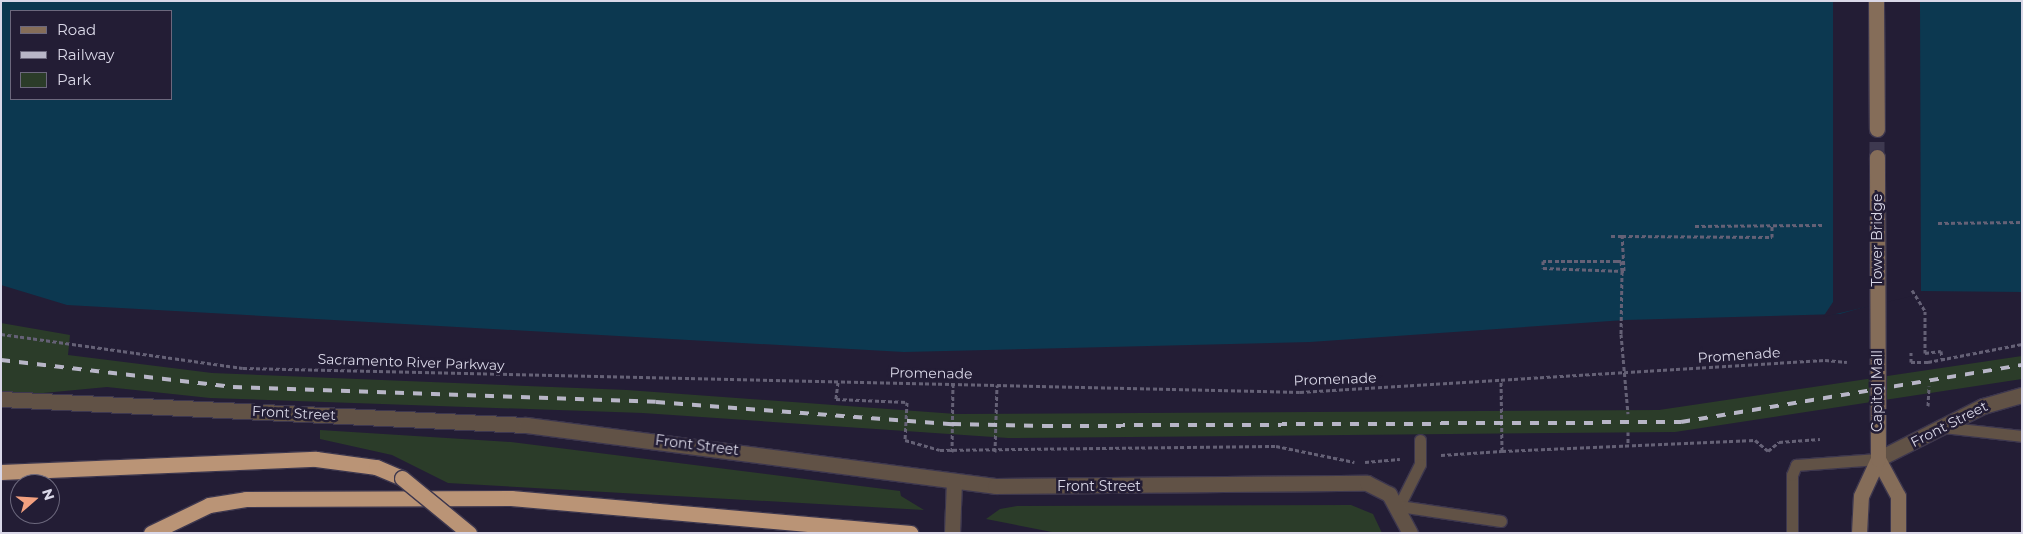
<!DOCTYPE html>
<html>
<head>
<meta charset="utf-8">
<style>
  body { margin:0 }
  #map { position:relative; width:2023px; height:534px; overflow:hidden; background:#231d35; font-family:Montserrat,sans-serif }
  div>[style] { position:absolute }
  .green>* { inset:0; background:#2b3c29 }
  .water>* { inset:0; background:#0c3850 }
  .pier>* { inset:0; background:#231d35 }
  .secondary-tunnel>* { height:15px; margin-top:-7.5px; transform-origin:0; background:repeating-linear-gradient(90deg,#3e3950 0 15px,transparent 0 23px) }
  .path>* { height:3px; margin-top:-1.5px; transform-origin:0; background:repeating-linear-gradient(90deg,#656176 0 4px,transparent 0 6.5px) }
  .roads { filter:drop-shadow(1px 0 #3d374e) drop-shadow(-1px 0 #3d374e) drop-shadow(0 1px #3d374e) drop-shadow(0 -1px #3d374e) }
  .lane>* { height:11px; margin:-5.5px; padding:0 5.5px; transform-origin:5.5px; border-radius:5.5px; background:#615246 }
  .street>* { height:15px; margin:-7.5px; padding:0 7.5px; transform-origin:7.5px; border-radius:7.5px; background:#615246 }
  .secondary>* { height:15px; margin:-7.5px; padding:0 7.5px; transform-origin:7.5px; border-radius:7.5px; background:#856d59 }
  .highway>* { height:15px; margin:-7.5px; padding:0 7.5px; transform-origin:7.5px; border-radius:7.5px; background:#ba9476 }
  .rail>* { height:4px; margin-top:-2px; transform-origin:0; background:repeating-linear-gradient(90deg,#b8b6c7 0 9px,transparent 0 18px) }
  .path-bridge>* { height:3px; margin-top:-1.5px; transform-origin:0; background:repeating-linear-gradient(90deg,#656176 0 4px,transparent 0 6.5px) }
  .bridges { filter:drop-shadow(1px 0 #3d374e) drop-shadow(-1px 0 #3d374e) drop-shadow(0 1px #3d374e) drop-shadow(0 -1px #3d374e) }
  .highway-bridge>* { height:15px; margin:-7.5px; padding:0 7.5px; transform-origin:7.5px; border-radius:7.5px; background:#ba9476 }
  span { translate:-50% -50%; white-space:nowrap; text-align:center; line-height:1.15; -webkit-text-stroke:5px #231d35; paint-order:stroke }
  .street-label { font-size:14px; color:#dad8e8 }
  .frame { position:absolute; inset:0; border:2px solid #dad8e8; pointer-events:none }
  .legend { position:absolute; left:10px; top:10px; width:162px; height:90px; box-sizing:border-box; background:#231d35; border:1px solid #6c687d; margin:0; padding:6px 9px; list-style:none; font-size:15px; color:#dad8e8 }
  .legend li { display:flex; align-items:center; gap:10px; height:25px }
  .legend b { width:25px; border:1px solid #6c687d }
  .north { position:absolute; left:10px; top:474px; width:50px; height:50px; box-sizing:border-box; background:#231d35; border:1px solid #6c687d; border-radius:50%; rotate:71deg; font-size:14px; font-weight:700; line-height:20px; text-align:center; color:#dad8e8 }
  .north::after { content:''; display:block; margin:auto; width:18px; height:22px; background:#f2a07f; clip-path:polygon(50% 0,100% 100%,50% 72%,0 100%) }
</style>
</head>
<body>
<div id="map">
  <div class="green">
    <i style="clip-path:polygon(1px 323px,70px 335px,68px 355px,212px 373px,627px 390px,956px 414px,1659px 410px,2022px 356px,2022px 379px,1675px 432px,1008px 438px,643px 413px,210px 398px,107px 387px,1px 397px)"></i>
    <i style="clip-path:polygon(320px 430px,511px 442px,900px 491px,901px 496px,924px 510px,448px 483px,392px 455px,320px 439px)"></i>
    <i style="clip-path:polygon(1351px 505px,1373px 514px,1382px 533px,1057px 533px,986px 519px,1000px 509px,1017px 506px)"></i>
  </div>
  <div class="water">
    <i style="clip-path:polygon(evenodd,1px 1px,2022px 1px,2022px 292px,1920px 291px,1840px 314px,1625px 320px,1310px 342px,904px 352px,67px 305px,1px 285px,1px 1px,11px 11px,171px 11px,171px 99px,11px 99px,11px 11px)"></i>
  </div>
  <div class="pier">
    <i style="clip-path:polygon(1833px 1px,1920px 1px,1921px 294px,1823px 317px,1833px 302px)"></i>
  </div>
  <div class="secondary-tunnel">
    <i style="left:1877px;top:157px;width:28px;rotate:-90deg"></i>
  </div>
  <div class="path">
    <i style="left:1938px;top:223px;width:84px;rotate:-0.7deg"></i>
    <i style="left:1695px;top:226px;width:127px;rotate:-0.5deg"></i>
    <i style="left:1611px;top:236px;width:11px"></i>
    <i style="left:1617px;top:261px;width:74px;rotate:180deg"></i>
    <i style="left:1543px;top:261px;width:7px;rotate:90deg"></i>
    <i style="left:1543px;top:268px;width:81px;rotate:2.1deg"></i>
    <i style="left:1624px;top:271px;width:35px;rotate:-93deg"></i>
    <i style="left:1622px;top:236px;width:150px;rotate:0.4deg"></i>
    <i style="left:1772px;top:237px;width:12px;rotate:-90deg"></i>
    <i style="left:1912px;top:290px;width:25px;rotate:58deg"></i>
    <i style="left:1925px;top:311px;width:42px;rotate:90deg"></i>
    <i style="left:1925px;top:353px;width:16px;rotate:-7deg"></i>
    <i style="left:1941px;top:351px;width:8px;rotate:83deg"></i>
    <i style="left:1px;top:334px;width:244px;rotate:8deg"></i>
    <i style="left:243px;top:368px;width:1057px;rotate:1.3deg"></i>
    <i style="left:1300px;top:392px;width:526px;rotate:-3.49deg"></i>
    <i style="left:1825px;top:360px;width:22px;rotate:5deg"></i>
    <i style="left:1621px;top:334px;width:80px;rotate:85deg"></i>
    <i style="left:1911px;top:352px;width:10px;rotate:90deg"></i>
    <i style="left:1911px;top:362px;width:17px"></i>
    <i style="left:1928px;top:362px;width:96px;rotate:-10.8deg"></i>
    <i style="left:838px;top:382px;width:17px;rotate:97deg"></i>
    <i style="left:836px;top:399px;width:71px;rotate:2.4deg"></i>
    <i style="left:907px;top:402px;width:38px;rotate:93deg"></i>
    <i style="left:905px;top:440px;width:36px;rotate:16deg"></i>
    <i style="left:940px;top:450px;width:336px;rotate:-0.7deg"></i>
    <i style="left:1276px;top:446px;width:80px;rotate:11.6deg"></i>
    <i style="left:1928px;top:406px;width:20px;rotate:-87deg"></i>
    <i style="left:1628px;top:432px;width:11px;rotate:90deg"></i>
    <i style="left:1502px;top:451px;width:253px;rotate:-2.5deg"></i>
    <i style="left:1755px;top:440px;width:17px;rotate:40deg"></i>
    <i style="left:1768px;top:451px;width:14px;rotate:-39deg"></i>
    <i style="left:1779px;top:442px;width:41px;rotate:-4.2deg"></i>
    <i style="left:952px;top:452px;width:68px;rotate:-89.2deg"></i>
    <i style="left:995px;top:452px;width:67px;rotate:-88.3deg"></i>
    <i style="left:1441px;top:455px;width:61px;rotate:-3.8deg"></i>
    <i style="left:1502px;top:451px;width:70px;rotate:-90.8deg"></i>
    <i style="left:1365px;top:462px;width:35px;rotate:-5deg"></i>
  </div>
  <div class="roads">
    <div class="lane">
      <i style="left:1942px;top:427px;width:81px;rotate:6.4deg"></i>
      <i style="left:1420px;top:440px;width:24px;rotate:90deg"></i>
      <i style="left:1420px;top:464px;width:47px;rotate:116.6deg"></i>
      <i style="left:1399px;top:506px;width:103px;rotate:8.4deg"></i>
      <i style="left:1792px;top:533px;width:58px;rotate:-90deg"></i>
      <i style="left:1792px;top:475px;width:11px;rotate:-68deg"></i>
      <i style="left:1796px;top:465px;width:82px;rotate:-4.2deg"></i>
    </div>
    <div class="street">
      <i style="left:1px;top:399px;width:526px;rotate:2.84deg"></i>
      <i style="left:526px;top:425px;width:473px;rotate:7.4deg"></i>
      <i style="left:995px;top:486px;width:372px;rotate:-0.5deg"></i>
      <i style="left:1367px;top:483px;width:25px;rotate:27deg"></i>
      <i style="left:1389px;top:494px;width:44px;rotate:61.7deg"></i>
      <i style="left:1878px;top:459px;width:118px;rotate:-26.8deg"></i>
      <i style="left:1983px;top:406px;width:41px;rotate:-15.8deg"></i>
      <i style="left:952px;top:533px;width:52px;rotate:-87.8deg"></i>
    </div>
    <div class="secondary">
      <i style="left:1876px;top:1px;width:128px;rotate:89.6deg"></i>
      <i style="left:1878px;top:459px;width:42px;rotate:61.6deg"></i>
      <i style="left:1898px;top:496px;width:37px;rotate:90deg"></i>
      <i style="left:1859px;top:533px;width:37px;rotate:-87deg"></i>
      <i style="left:1861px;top:496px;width:41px;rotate:-65.3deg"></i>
      <i style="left:1878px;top:459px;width:302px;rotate:-90.2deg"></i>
    </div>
    <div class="highway">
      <i style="left:1px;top:472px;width:315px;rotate:-2.4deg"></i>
      <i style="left:316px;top:459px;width:61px;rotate:7.6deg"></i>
      <i style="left:376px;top:467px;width:28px;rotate:23deg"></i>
      <i style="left:151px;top:533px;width:64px;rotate:-25.8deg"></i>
      <i style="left:209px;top:505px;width:37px;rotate:-9deg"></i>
      <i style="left:246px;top:499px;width:265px;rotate:-0.2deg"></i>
      <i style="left:511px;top:498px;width:401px;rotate:5deg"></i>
    </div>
  </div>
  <div class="rail">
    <i style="left:1px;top:360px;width:234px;rotate:6.6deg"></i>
    <i style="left:233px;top:387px;width:423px;rotate:2deg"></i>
    <i style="left:656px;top:402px;width:297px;rotate:4.3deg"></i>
    <i style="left:952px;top:424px;width:92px;rotate:1.2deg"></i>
    <i style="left:1044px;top:426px;width:637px;rotate:-0.36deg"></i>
    <i style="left:1681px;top:422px;width:346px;rotate:-9.5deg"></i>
  </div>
  <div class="path-bridge">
    <i style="left:1617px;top:261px;width:4px"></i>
    <i style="left:1621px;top:261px;width:10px;rotate:84deg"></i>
    <i style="left:1622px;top:271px;width:63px;rotate:90.9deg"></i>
  </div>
  <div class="bridges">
    <div class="highway-bridge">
      <i style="left:402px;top:478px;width:87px;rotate:39.4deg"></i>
    </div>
  </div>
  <div class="street-label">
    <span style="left:1877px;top:240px;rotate:-90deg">Tower Bridge</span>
    <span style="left:1739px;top:355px;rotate:-4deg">Promenade</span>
    <span style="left:411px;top:362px;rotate:2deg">Sacramento River Parkway</span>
    <span style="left:931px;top:373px;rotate:1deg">Promenade</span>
    <span style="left:1335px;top:379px;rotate:-2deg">Promenade</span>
    <span style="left:1877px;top:391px;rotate:-90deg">Capitol Mall</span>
    <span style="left:294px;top:413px;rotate:3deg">Front Street</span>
    <span style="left:1949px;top:424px;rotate:-27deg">Front Street</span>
    <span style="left:697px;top:445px;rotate:7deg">Front Street</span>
    <span style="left:1099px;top:486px">Front Street</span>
  </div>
  <div class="frame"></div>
  <ul class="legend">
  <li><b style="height:6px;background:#856d59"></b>Road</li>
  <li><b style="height:6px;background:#b8b6c7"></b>Railway</li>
  <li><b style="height:14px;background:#2b3c29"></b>Park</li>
  </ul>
  <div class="north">N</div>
</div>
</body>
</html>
